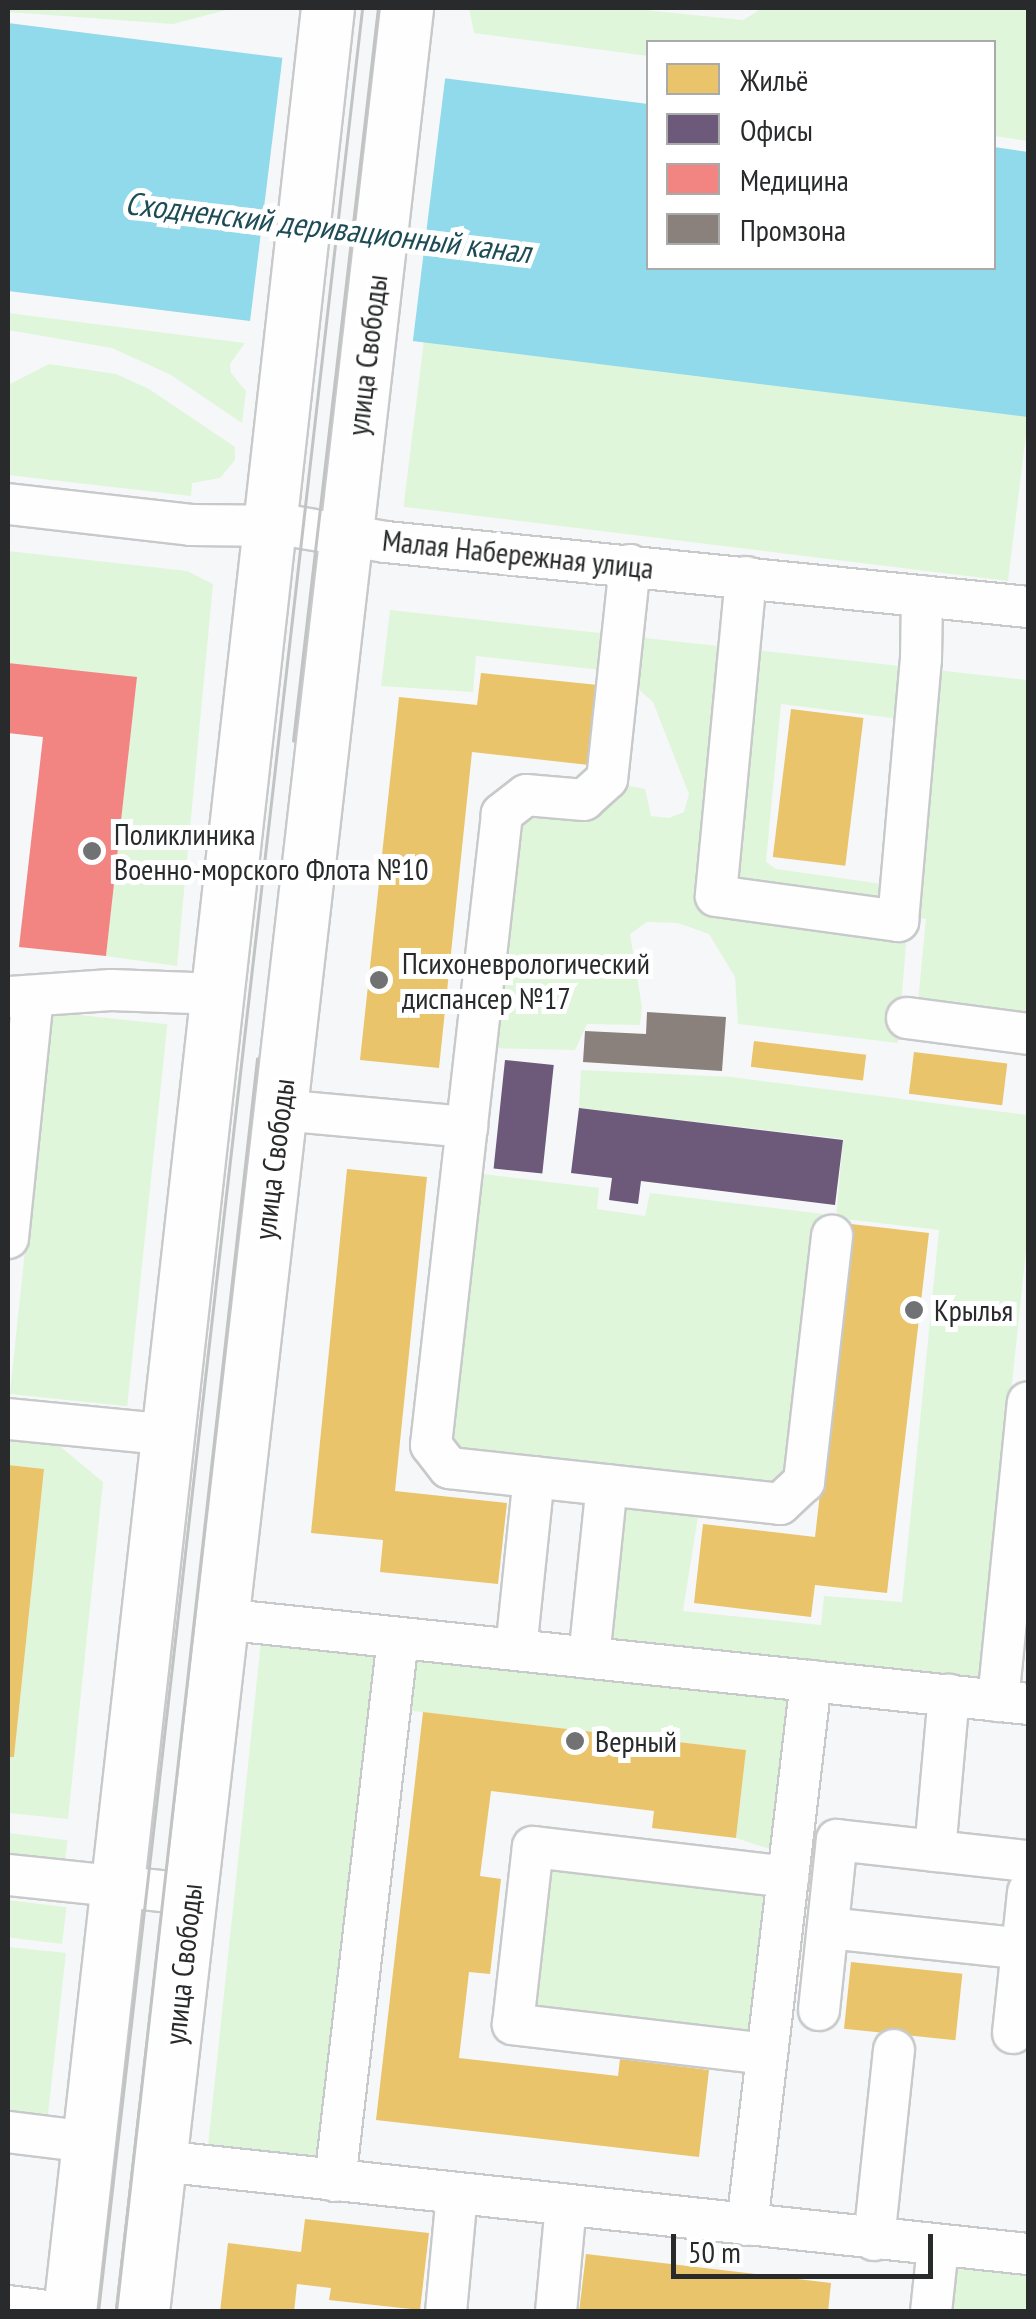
<!DOCTYPE html>
<html>
<head>
<meta charset="utf-8">
<style>
  body { margin:0 }
  #map { position:relative; width:1036px; height:2319px; overflow:hidden; background:#f6f7f9; font-family:"PT Sans Narrow",sans-serif }
  div>[style] { position:absolute }
  .green>* { inset:0; background:#dff6db; transform-origin:0 0 }
  .water>* { inset:0; background:#90daec }
  .pier>* { inset:0; background:#f6f7f9; transform-origin:0 0 }
  .homes>* { inset:0; background:#e9c46a; transform-origin:0 0 }
  .offices>* { inset:0; background:#6d597a; transform-origin:0 0 }
  .health>* { inset:0; background:#f28482 }
  .industry>* { inset:0; background:#8a817c }
  .roads { filter:drop-shadow(2px 0 #c8c9ca) drop-shadow(-2px 0 #c8c9ca) drop-shadow(0 2px #c8c9ca) drop-shadow(0 -2px #c8c9ca) }
  .minor>* { height:40px; margin:-20px; padding:0 20px; transform-origin:20px; border-radius:20px; background:#fefefe }
  .major>* { height:52px; margin:-26px; padding:0 26px; transform-origin:26px; border-radius:26px; background:#fefefe }
  .tram>* { height:2.5px; margin:-1.25px; padding:0 1.25px; transform-origin:1.25px; border-radius:1.25px; background:#c2c3c3 }
  .dots>* { width:28px; height:28px; translate:-50% -50%; box-sizing:border-box; border:5px solid #fff; border-radius:50% }
  span { translate:-50% -50%; white-space:nowrap; text-align:center; line-height:1.15; -webkit-text-stroke:10px #fff; paint-order:stroke }
  .street-label { font-size:30px; color:#292a2b }
  .poi-label { font-size:30px; color:#292a2b }
  .left { translate:0 -50%; text-align:left }
  .water-label { font-size:32px; color:#1d4c57; font-style:italic }
  .frame { position:absolute; inset:0; border:10px solid #292a2b; pointer-events:none }
  .legend { position:absolute; left:646px; top:40px; width:350px; height:230px; box-sizing:border-box; background:#fff; border:2px solid #a9aaaa; margin:0; padding:12px 18px; list-style:none; font-size:30px; color:#292a2b }
  .legend li { display:flex; align-items:center; gap:20px; height:50px }
  .legend b { width:50px; border:2px solid #a9aaaa }
  .scale { position:absolute; left:671px; top:2234px; width:262px; height:45px; box-sizing:border-box; border:5px solid #292a2b; border-top:0; padding-left:12px; font-size:30px; line-height:35px; white-space:nowrap; color:#292a2b; -webkit-text-stroke:8px #fff; paint-order:stroke }
</style>
</head>
<body>
<div id="map">
  <div class="green">
    <i style="clip-path:polygon(8px 8px,234px 8px,173px 24px,8px 12px)"></i>
    <i style="clip-path:polygon(469px 8px,625px 8px,743px 20px,763px 8px,1028px 8px,1028px 141px,994px 136px,994px 42px,648px 42px,648px 56px,474px 33px)"></i>
    <i style="clip-path:polygon(8px 313px,245px 343px,230px 364px,231px 373px,246px 391px,242px 423px,171px 375px,112px 348px,8px 330px)"></i>
    <i style="left:424px;top:340px;width:609px;height:168px;rotate:7deg"></i>
    <i style="clip-path:polygon(49px 364px,116px 374px,149px 389px,235px 447px,235px 460px,220px 478px,192px 483px,191px 496px,8px 475px,8px 385px)"></i>
    <i style="clip-path:polygon(8px 551px,187px 571px,213px 584px,177px 966px,106px 956px,137px 678px,8px 663px)"></i>
    <i style="clip-path:polygon(390px 610px,1028px 680px,1028px 1027px,917px 1012px,926px 919px,907px 915px,925px 722px,781px 704px,766px 862px,776px 869px,890px 885px,907px 932px,898px 1043px,738px 1024px,735px 977px,709px 934px,678px 923px,647px 922px,630px 934px,642px 1007px,640px 1025px,587px 1024px,575px 1050px,491px 1048px,512px 822px,619px 784px,645px 789px,651px 816px,669px 818px,684px 812px,689px 794px,653px 702px,619px 672px,476px 656px,473px 692px,381px 686px)"></i>
    <i style="left:50px;top:1012px;width:118px;height:384px;rotate:6deg"></i>
    <i style="clip-path:polygon(581px 1070px,731px 1077px,1028px 1115px,1028px 1231px,980px 1689px,597px 1648px,612px 1495px,700px 1504px,683px 1611px,821px 1625px,824px 1596px,902px 1602px,939px 1230px,836px 1218px,843px 1139px,579px 1108px)"></i>
    <i style="clip-path:polygon(475px 1173px,599px 1188px,597px 1209px,645px 1216px,650px 1193px,823px 1214px,792px 1474px,770px 1491px,455px 1457px,444px 1436px)"></i>
    <i style="clip-path:polygon(8px 1438px,56px 1443px,103px 1482px,68px 1819px,8px 1813px,8px 1757px,14px 1757px,44px 1469px,8px 1465px)"></i>
    <i style="left:262px;top:1632px;width:129px;height:529px;rotate:6deg"></i>
    <i style="clip-path:polygon(403px 1645px,802px 1687px,785px 1854px,736px 1838px,746px 1750px,396px 1709px)"></i>
    <i style="left:8px;top:1833px;width:60px;height:36px;rotate:7deg"></i>
    <i style="left:539px;top:1852px;width:236px;height:169px;rotate:7deg"></i>
    <i style="left:8px;top:1900px;width:59px;height:37px;rotate:7deg"></i>
    <i style="clip-path:polygon(8px 1947px,66px 1953px,46px 2132px,8px 2128px)"></i>
    <i style="clip-path:polygon(944px 2254px,1028px 2263px,1028px 2311px,939px 2312px)"></i>
  </div>
  <div class="water">
    <i style="clip-path:polygon(8px 23px,648px 104px,648px 268px,994px 268px,994px 147px,1028px 152px,1028px 417px,8px 291px)"></i>
  </div>
  <div class="pier">
    <i style="left:283px;top:53px;width:164px;height:274px;rotate:7deg"></i>
  </div>
  <div class="homes">
    <i style="clip-path:polygon(481px 673px,598px 685px,589px 765px,472px 752px,439px 1068px,360px 1060px,399px 697px,477px 705px)"></i>
    <i style="left:791px;top:709px;width:73px;height:149px;rotate:7deg"></i>
    <i style="left:754px;top:1041px;width:113px;height:26px;rotate:7deg"></i>
    <i style="left:914px;top:1052px;width:94px;height:42px;rotate:7deg"></i>
    <i style="clip-path:polygon(347px 1169px,427px 1177px,395px 1491px,507px 1503px,498px 1584px,380px 1572px,383px 1540px,311px 1533px)"></i>
    <i style="clip-path:polygon(851px 1224px,929px 1233px,887px 1593px,815px 1585px,811px 1617px,694px 1603px,703px 1524px,815px 1537px)"></i>
    <i style="clip-path:polygon(8px 1465px,44px 1469px,14px 1757px,8px 1757px)"></i>
    <i style="clip-path:polygon(423px 1712px,746px 1750px,736px 1838px,652px 1828px,654px 1811px,491px 1791px,480px 1876px,501px 1879px,490px 1974px,469px 1972px,459px 2058px,618px 2076px,620px 2059px,709px 2070px,699px 2157px,376px 2120px)"></i>
    <i style="left:851px;top:1962px;width:112px;height:67px;rotate:6deg"></i>
    <i style="clip-path:polygon(305px 2219px,429px 2233px,420px 2310px,329px 2300px,331px 2288px,297px 2284px,294px 2312px,220px 2312px,228px 2243px,301px 2252px)"></i>
    <i style="clip-path:polygon(586px 2254px,831px 2283px,828px 2312px,579px 2312px)"></i>
  </div>
  <div class="offices">
    <i style="left:505px;top:1060px;width:49px;height:109px;rotate:6deg"></i>
    <i style="clip-path:polygon(579px 1108px,843px 1140px,835px 1205px,641px 1181px,638px 1204px,609px 1200px,612px 1178px,571px 1173px)"></i>
  </div>
  <div class="health">
    <i style="clip-path:polygon(8px 663px,137px 677px,106px 956px,19px 947px,43px 737px,8px 733px)"></i>
  </div>
  <div class="industry">
    <i style="clip-path:polygon(647px 1012px,726px 1017px,722px 1071px,583px 1062px,585px 1031px,646px 1034px)"></i>
  </div>
  <div class="roads">
    <div class="minor">
      <i style="left:8px;top:504px;width:184px;rotate:6.5deg"></i>
      <i style="left:191px;top:525px;width:100px;rotate:0.6deg"></i>
      <i style="left:291px;top:526px;width:96px;rotate:9.6deg"></i>
      <i style="left:386px;top:542px;width:645px;rotate:5.78deg"></i>
      <i style="left:630px;top:565px;width:215px;rotate:96.1deg"></i>
      <i style="left:607px;top:779px;width:31px;rotate:138deg"></i>
      <i style="left:584px;top:800px;width:58px;rotate:-175.1deg"></i>
      <i style="left:526px;top:795px;width:31px;rotate:142deg"></i>
      <i style="left:502px;top:814px;width:635px;rotate:96.42deg"></i>
      <i style="left:431px;top:1445px;width:29px;rotate:52deg"></i>
      <i style="left:449px;top:1468px;width:333px;rotate:6.2deg"></i>
      <i style="left:780px;top:1504px;width:33px;rotate:-43deg"></i>
      <i style="left:804px;top:1482px;width:248px;rotate:-83.5deg"></i>
      <i style="left:746px;top:577px;width:320px;rotate:95.4deg"></i>
      <i style="left:716px;top:896px;width:184px;rotate:7.8deg"></i>
      <i style="left:898px;top:921px;width:262px;rotate:-85deg"></i>
      <i style="left:921px;top:660px;width:64px;rotate:-89.1deg"></i>
      <i style="left:10px;top:997px;width:101px;rotate:-4deg"></i>
      <i style="left:111px;top:990px;width:109px;rotate:2.1deg"></i>
      <i style="left:907px;top:1018px;width:122px;rotate:7.5deg"></i>
      <i style="left:279px;top:1110px;width:189px;rotate:5.2deg"></i>
      <i style="left:8px;top:1238px;width:241px;rotate:-84.1deg"></i>
      <i style="left:8px;top:1419px;width:164px;rotate:5.6deg"></i>
      <i style="left:221px;top:1619px;width:811px;rotate:6.01deg"></i>
      <i style="left:516px;top:1650px;width:174px;rotate:-84.1deg"></i>
      <i style="left:589px;top:1658px;width:174px;rotate:-84.1deg"></i>
      <i style="left:998px;top:1701px;width:300px;rotate:-84.3deg"></i>
      <i style="left:935px;top:1851px;width:157px;rotate:-84.9deg"></i>
      <i style="left:8px;top:1875px;width:183px;rotate:6deg"></i>
      <i style="left:828px;top:1928px;width:196px;rotate:6.1deg"></i>
      <i style="left:819px;top:2010px;width:171px;rotate:-84deg"></i>
      <i style="left:837px;top:1840px;width:192px;rotate:6.3deg"></i>
      <i style="left:1013px;top:2033px;width:142px;rotate:-83.9deg"></i>
      <i style="left:767px;top:2054px;width:256px;rotate:-173.3deg"></i>
      <i style="left:513px;top:2024px;width:178px;rotate:-83.6deg"></i>
      <i style="left:533px;top:1847px;width:257px;rotate:6.7deg"></i>
      <i style="left:8px;top:2132px;width:83px;rotate:7deg"></i>
      <i style="left:160px;top:2161px;width:873px;rotate:6.12deg"></i>
      <i style="left:335px;top:2181px;width:547px;rotate:-83.38deg"></i>
      <i style="left:747px;top:2225px;width:548px;rotate:-83.29deg"></i>
      <i style="left:874px;top:2240px;width:191px;rotate:-84deg"></i>
      <i style="left:8px;top:2306px;width:47px;rotate:7.3deg"></i>
      <i style="left:446px;top:2312px;width:119px;rotate:-84.7deg"></i>
      <i style="left:556px;top:2312px;width:107px;rotate:-84.7deg"></i>
      <i style="left:931px;top:2312px;width:66px;rotate:-83.9deg"></i>
    </div>
    <div class="major">
      <i style="left:70px;top:2312px;width:2318px;rotate:-83.61deg"></i>
      <i style="left:143px;top:2312px;width:2319px;rotate:-83.46deg"></i>
    </div>
  </div>
  <div class="tram">
    <i style="left:293px;top:741px;width:738px;rotate:-83.39deg"></i>
    <i style="left:98px;top:2312px;width:2319px;rotate:-83.46deg"></i>
    <i style="left:116px;top:2312px;width:1261px;rotate:-83.58deg"></i>
  </div>
  <div class="dots">
    <i style="left:92px;top:851px;background:#717273"></i>
    <i style="left:379px;top:980px;background:#717273"></i>
    <i style="left:914px;top:1310px;background:#717273"></i>
    <i style="left:575px;top:1741px;background:#717273"></i>
  </div>
  <div class="street-label">
    <span style="left:367px;top:355px;rotate:-83deg">улица Свободы</span>
    <span style="left:518px;top:554px;rotate:6deg">Малая Набережная улица</span>
    <span style="left:274px;top:1159px;rotate:-83deg">улица Свободы</span>
    <span style="left:183px;top:1964px;rotate:-84deg">улица Свободы</span>
  </div>
  <div class="poi-label">
    <span class="left" style="left:114px;top:851px">Поликлиника<br>Военно-морского Флота №10</span>
    <span class="left" style="left:402px;top:980px">Психоневрологический<br>диспансер №17</span>
    <span class="left" style="left:934px;top:1310px">Крылья</span>
    <span class="left" style="left:595px;top:1741px">Верный</span>
  </div>
  <div class="water-label">
    <span style="left:328px;top:227px;rotate:7deg">Сходненский деривационный канал</span>
  </div>
  <div class="frame"></div>
  <ul class="legend">
  <li><b style="height:28px;background:#e9c46a"></b>Жильё</li>
  <li><b style="height:28px;background:#6d597a"></b>Офисы</li>
  <li><b style="height:28px;background:#f28482"></b>Медицина</li>
  <li><b style="height:28px;background:#8a817c"></b>Промзона</li>
  </ul>
  <div class="scale">50 m</div>
</div>
</body>
</html>
